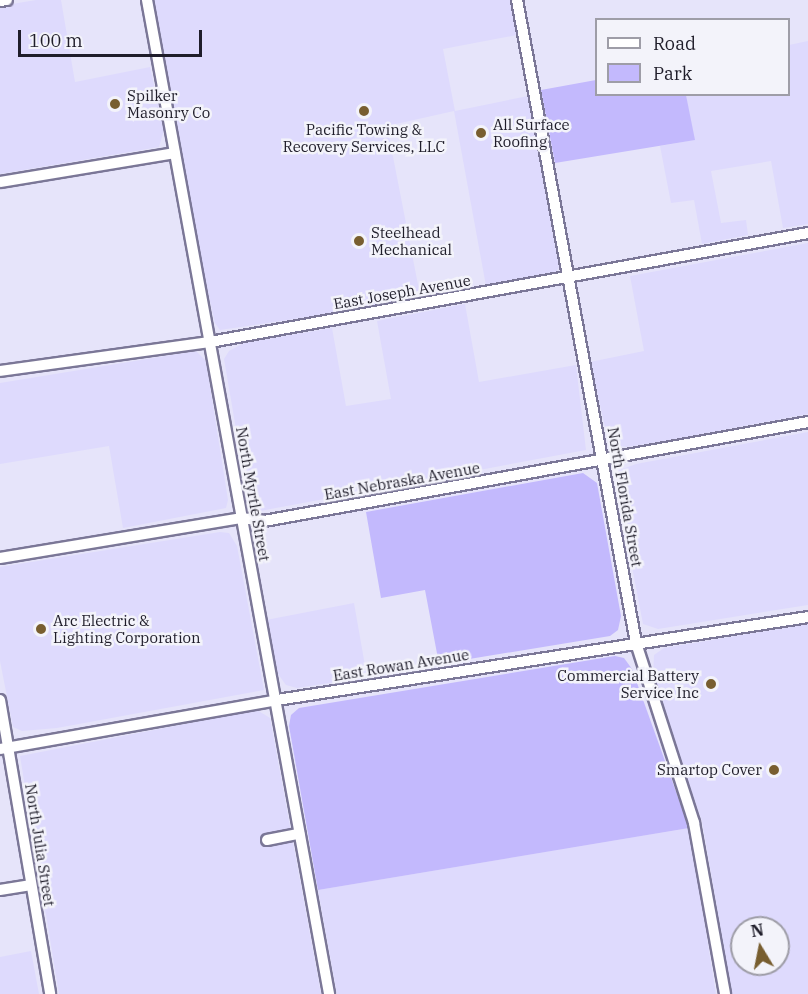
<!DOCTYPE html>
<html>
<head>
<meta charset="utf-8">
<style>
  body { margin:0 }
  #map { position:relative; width:808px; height:994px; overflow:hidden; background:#e6e4fa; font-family:"IBM Plex Serif",serif }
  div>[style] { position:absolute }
  .built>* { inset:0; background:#dedafd }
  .green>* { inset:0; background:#c3b9fd }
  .roads { filter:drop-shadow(2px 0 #7b7797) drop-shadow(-2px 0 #7b7797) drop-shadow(0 2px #7b7797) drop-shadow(0 -2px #7b7797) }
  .minor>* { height:10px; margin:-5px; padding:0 5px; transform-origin:5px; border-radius:5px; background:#fff }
  .dots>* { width:16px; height:16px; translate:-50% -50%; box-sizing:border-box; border:3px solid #f3f3fa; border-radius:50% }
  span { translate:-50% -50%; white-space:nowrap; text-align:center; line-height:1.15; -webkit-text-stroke:5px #f3f3fa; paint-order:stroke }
  .poi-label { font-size:15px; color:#1f1d2a }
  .left { translate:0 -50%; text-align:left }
  .right { translate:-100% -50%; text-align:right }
  .street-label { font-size:15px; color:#1f1d2a }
  .legend { position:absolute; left:595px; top:18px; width:195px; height:78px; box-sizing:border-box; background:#f3f3fa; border:2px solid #9e9da7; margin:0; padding:8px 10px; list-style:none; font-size:18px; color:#1f1d2a }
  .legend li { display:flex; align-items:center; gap:12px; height:30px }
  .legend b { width:30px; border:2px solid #9e9da7 }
  .north { position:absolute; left:730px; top:916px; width:60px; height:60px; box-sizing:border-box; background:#f3f3fa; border:2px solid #9e9da7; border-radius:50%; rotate:350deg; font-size:16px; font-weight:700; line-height:24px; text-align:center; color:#1f1d2a }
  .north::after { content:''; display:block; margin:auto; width:21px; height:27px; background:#785e30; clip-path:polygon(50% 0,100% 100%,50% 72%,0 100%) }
  .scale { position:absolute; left:18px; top:30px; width:184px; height:27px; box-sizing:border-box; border:3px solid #1f1d2a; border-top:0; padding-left:8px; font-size:18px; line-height:21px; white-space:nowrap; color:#1f1d2a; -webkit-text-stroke:4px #f3f3fa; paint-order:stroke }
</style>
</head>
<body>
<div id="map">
  <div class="built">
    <i style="clip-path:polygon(36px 0,61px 0,75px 82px,150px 67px,164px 130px,159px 147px,0 174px,0 6px)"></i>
    <i style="clip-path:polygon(152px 0,510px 0,517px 35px,443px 49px,455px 111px,528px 96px,559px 267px,556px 272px,486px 286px,454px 111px,387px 126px,421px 300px,220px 330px,215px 323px,195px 236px)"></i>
    <i style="clip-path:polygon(808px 41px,808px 224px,783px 228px,771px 161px,711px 171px,721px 223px,746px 220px,748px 235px,702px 244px,694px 200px,671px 203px,660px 146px,694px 140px,686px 95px,788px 94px,789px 45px)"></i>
    <i style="clip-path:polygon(808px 243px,808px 414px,665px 441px,626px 447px,613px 444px,608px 440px,590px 362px,644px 351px,630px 276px)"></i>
    <i style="clip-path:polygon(465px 304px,479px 382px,576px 365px,586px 450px,260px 511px,249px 505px,224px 359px,229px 351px,244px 343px,332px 328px,346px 406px,391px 399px,377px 321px)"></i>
    <i style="clip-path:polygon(196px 351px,206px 361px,228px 500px,226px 508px,123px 528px,109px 446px,0 464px,0 383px)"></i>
    <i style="clip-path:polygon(808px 432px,808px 605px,658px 629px,643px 624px,615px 478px,617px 471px,636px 464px)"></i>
    <i style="clip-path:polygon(220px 532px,229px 533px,237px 546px,264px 690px,57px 728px,22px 731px,13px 727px,0 661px,0 567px)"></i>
    <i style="clip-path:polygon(354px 603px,367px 677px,297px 688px,286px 685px,278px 674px,266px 620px)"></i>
    <i style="clip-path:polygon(evenodd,808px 624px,808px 994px,732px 994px,702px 821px,653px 679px,654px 655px,664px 648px,808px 624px,742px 928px,778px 928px,778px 964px,742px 964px,742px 928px)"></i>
    <i style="clip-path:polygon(257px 710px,270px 718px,321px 994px,59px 994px,20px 756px)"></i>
    <i style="clip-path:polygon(689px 828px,716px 994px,337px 994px,318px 890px)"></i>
    <i style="clip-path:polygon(31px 951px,39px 994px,0 994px,0 957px)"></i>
  </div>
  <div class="green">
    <i style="clip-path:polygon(596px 80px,596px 94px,686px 95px,695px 140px,555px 163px,541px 90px)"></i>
    <i style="clip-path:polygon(583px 473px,597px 483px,621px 616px,618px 630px,610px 636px,439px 664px,425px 590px,381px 598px,366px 512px)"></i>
    <i style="clip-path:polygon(615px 656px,624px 658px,632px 669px,689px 828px,318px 890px,289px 726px,291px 715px,299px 708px)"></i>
  </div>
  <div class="roads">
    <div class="minor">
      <i style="left:147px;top:0;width:1011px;rotate:79.62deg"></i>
      <i style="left:517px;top:0;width:654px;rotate:79.51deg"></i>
      <i style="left:636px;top:643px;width:189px;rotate:72.1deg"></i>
      <i style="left:694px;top:823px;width:174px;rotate:79.7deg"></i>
      <i style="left:0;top:1px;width:7px;rotate:-8deg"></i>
      <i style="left:0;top:182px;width:177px;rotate:-9.4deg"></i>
      <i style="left:0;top:371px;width:212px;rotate:-7.9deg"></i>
      <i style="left:210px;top:342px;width:608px;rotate:-10.33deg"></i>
      <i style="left:0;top:558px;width:244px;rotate:-9.4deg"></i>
      <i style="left:241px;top:518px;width:23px;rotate:7deg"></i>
      <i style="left:264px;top:521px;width:553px;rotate:-10.31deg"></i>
      <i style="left:0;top:700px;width:298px;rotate:80.3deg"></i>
      <i style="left:0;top:749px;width:281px;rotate:-10deg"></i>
      <i style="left:277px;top:700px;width:537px;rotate:-8.88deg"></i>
      <i style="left:267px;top:840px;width:33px;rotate:-11deg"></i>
      <i style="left:0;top:890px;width:30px;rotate:-9deg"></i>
    </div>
  </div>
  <div class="dots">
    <i style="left:115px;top:104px;background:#785e30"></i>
    <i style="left:364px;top:111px;background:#785e30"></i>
    <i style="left:481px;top:133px;background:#785e30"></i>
    <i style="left:359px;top:241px;background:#785e30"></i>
    <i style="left:41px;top:629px;background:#785e30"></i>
    <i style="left:711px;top:684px;background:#785e30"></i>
    <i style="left:774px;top:770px;background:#785e30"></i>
  </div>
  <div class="poi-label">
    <span class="left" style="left:127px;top:104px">Spilker<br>Masonry Co</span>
    <span class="left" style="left:493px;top:133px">All Surface<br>Roofing</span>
    <span style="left:364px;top:138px">Pacific Towing &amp;<br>Recovery Services, LLC</span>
    <span class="left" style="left:371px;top:241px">Steelhead<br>Mechanical</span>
    <span class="left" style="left:53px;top:629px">Arc Electric &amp;<br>Lighting Corporation</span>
    <span class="right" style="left:699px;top:684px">Commercial Battery<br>Service Inc</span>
    <span class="right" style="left:762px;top:770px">Smartop Cover</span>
  </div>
  <div class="street-label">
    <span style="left:402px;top:292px;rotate:-10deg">East Joseph Avenue</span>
    <span style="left:402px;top:481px;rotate:-10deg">East Nebraska Avenue</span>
    <span style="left:253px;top:494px;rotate:80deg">North Myrtle Street</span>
    <span style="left:625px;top:497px;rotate:80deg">North Florida Street</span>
    <span style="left:401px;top:665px;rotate:-9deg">East Rowan Avenue</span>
    <span style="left:40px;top:845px;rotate:81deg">North Julia Street</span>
  </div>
  <ul class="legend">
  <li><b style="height:8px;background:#fff"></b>Road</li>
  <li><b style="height:16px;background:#c3b9fd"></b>Park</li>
  </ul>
  <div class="north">N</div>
  <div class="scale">100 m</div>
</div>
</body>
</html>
